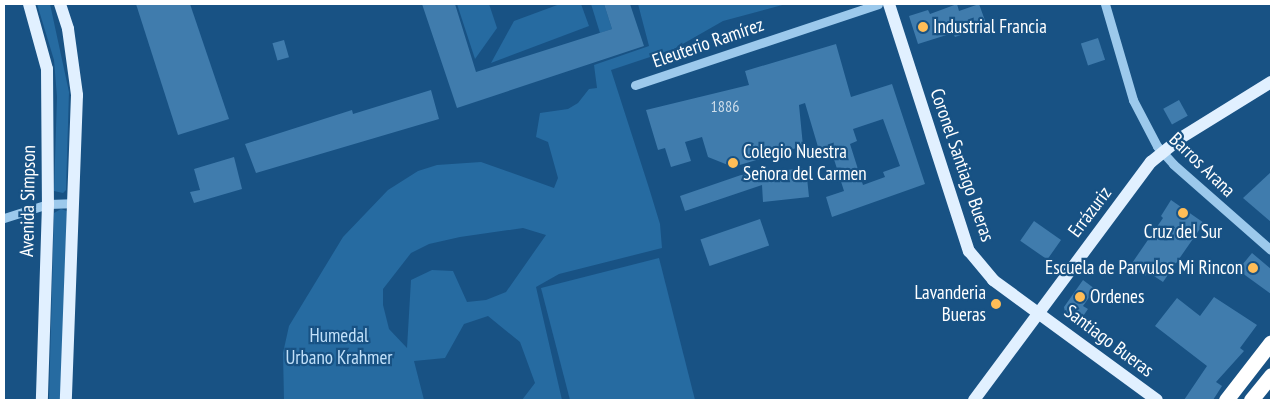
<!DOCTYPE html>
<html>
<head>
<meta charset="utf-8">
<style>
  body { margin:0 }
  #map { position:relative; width:1275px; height:404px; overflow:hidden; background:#185284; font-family:"PT Sans Narrow",sans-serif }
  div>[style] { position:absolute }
  .green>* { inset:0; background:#266ba1 }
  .building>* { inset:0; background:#407cad; transform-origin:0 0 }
  .minor>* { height:9px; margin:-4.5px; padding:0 4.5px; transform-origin:4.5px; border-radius:4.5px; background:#9cc9ec }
  .major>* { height:12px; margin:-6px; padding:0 6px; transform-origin:6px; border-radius:6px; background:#e1f0ff }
  .highway>* { height:15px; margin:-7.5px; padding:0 7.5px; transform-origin:7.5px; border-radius:7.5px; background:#fff }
  .dots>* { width:14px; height:14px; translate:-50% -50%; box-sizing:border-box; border:2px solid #185284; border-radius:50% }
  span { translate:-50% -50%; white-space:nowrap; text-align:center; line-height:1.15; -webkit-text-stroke:4.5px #185284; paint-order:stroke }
  .number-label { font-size:16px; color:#cfdeea }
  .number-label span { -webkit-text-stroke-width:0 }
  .poi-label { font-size:19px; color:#fff }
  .left { translate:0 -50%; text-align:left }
  .right { translate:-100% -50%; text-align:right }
  .street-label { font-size:19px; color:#fff }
  .park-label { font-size:19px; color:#c1e0f9 }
  .frame { position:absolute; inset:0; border:5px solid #fff; pointer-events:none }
</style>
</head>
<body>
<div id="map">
  <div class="green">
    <i style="clip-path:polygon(37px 4px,50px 4px,69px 92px,66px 190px,63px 193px,54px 191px,57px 97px,54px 60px)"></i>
    <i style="clip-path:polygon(457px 4px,489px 4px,497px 28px,475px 59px)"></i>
    <i style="clip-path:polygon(560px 4px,581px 4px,589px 26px,491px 63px,514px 21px)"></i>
    <i style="clip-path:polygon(591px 4px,604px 4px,612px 29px,600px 33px)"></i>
    <i style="clip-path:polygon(evenodd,638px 4px,786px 4px,723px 21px,674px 49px,611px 70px,649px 188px,660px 224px,662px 248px,559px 274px,536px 287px,562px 400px,522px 400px,535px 383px,520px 342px,488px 316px,464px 324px,445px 358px,414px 361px,424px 400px,284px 400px,283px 353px,289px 326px,343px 237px,388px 190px,418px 171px,437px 165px,481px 162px,554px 188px,558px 178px,548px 142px,536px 137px,540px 113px,568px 109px,578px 103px,589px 89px,597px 88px,594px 65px,649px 46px,638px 4px,523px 228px,546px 235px,506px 292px,486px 300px,467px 302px,453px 271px,432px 270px,411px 280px,407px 348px,389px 329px,383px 305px,383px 289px,411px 253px,429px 244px,460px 237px,523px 228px)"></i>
    <i style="clip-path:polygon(61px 209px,67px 211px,61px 400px,49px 400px,54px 213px)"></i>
    <i style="clip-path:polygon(659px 258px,695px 400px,570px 400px,541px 288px)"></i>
  </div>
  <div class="building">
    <i style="clip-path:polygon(136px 4px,190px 4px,229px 119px,178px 135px)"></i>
    <i style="clip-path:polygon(422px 4px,455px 4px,476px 72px,612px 29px,604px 4px,630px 4px,644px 46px,457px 108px)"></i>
    <i style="clip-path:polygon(957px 4px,959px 11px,979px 4px,987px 26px,955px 37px,953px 33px,918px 44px,909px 16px,928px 10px,930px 14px)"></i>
    <i style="left:1098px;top:38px;width:23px;height:18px;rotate:72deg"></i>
    <i style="left:284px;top:40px;width:18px;height:12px;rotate:74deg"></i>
    <i style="clip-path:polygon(evenodd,836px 44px,851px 97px,892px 84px,925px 184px,832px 217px,826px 197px,844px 191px,832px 153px,821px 157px,805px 103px,799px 105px,803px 146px,733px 167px,708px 157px,702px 137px,685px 142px,691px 161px,671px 167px,665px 148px,658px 150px,646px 110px,749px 85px,745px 71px,836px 44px,883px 119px,900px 166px,883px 172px,885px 177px,863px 185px,850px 144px,857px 141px,853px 129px,883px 119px)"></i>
    <i style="clip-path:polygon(431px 90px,439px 119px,256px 173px,245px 144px,352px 110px,353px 114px)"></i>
    <i style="left:1179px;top:100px;width:18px;height:18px;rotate:61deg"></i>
    <i style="clip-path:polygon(234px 157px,242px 189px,194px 203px,190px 192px,200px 190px,194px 169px)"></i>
    <i style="clip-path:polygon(806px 168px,809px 197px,763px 202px,762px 185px,685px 211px,680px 196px,741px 175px)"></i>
    <i style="clip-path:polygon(1271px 172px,1271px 222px,1243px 198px)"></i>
    <i style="clip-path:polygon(1171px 200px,1204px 223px,1163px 282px,1148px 272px,1145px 276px,1130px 266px,1163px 218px,1161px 216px)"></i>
    <i style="left:760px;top:219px;width:28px;height:63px;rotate:71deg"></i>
    <i style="left:1034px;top:221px;width:33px;height:24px;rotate:35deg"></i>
    <i style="clip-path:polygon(1252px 253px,1271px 269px,1271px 294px,1238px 270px)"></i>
    <i style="clip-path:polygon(1083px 280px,1095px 289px,1083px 306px,1088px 309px,1079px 322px,1065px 312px,1064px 307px)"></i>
    <i style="clip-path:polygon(1214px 297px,1257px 325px,1240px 348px,1244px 351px,1216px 382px,1222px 386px,1213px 400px,1184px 400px,1207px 366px,1155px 326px,1177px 298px,1200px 316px)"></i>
  </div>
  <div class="minor">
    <i style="left:1105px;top:4px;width:100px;rotate:73.7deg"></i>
    <i style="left:1133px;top:100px;width:52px;rotate:62.4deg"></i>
    <i style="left:1157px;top:146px;width:24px;rotate:48deg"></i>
    <i style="left:1173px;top:164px;width:130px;rotate:41.3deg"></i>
    <i style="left:635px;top:85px;width:256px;rotate:-18.4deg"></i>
    <i style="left:4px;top:218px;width:46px;rotate:-17.7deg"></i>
    <i style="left:48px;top:204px;width:23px;rotate:-2deg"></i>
  </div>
  <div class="major">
    <i style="left:29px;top:4px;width:67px;rotate:74.5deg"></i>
    <i style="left:47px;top:69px;width:135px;rotate:89.6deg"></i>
    <i style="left:48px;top:204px;width:196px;rotate:91.8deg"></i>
    <i style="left:60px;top:4px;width:26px;rotate:72deg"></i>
    <i style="left:68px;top:29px;width:67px;rotate:82.2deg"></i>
    <i style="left:77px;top:95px;width:305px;rotate:92.1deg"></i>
    <i style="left:889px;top:4px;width:260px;rotate:72.1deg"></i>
    <i style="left:969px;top:251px;width:38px;rotate:50deg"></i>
    <i style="left:993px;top:280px;width:203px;rotate:36.2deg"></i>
    <i style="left:974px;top:400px;width:297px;rotate:-53.4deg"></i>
    <i style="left:1151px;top:162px;width:36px;rotate:-39deg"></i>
    <i style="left:1179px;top:139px;width:108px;rotate:-31.8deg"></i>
  </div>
  <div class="highway">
    <i style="left:1226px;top:400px;width:73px;rotate:-52.2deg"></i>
    <i style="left:1251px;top:400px;width:32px;rotate:-51deg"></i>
  </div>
  <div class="dots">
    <i style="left:923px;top:27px;background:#ffbd57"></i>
    <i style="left:733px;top:163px;background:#ffbd57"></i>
    <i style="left:1183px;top:213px;background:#ffbd57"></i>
    <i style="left:1253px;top:268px;background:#ffbd57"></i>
    <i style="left:1080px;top:297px;background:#ffbd57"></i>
    <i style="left:996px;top:304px;background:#ffbd57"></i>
  </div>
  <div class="number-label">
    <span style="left:725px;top:106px">1886</span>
  </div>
  <div class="poi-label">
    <span class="left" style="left:933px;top:27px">Industrial Francia</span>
    <span class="left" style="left:743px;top:163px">Colegio Nuestra<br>Señora del Carmen</span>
    <span style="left:1183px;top:232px">Cruz del Sur</span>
    <span class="right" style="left:1243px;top:268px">Escuela de Parvulos Mi Rincon</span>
    <span class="right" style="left:986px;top:304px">Lavanderia<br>Bueras</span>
    <span class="left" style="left:1090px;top:297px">Ordenes</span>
  </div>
  <div class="street-label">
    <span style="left:708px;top:43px;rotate:-19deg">Eleuterio Ramírez</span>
    <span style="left:962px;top:165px;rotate:71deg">Coronel Santiago Bueras</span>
    <span style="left:1202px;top:165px;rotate:44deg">Barros Arana</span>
    <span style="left:28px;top:201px;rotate:-89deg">Avenida Simpson</span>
    <span style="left:1090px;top:212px;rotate:-53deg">Errázuriz</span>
    <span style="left:1109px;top:341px;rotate:37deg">Santiago Bueras</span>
  </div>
  <div class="park-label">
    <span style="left:339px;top:347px">Humedal<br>Urbano Krahmer</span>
  </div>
  <div class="frame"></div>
</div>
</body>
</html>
